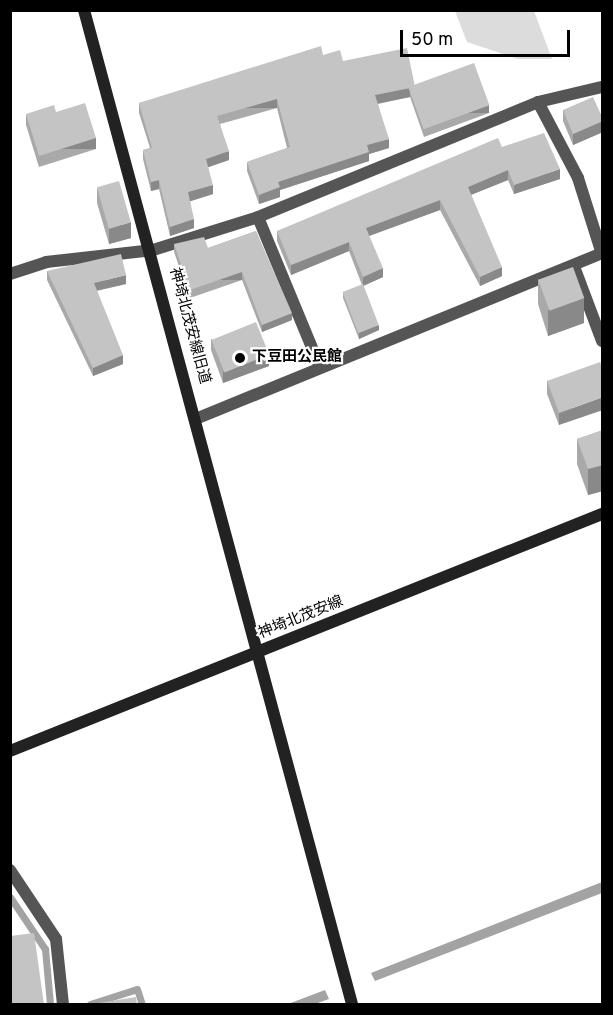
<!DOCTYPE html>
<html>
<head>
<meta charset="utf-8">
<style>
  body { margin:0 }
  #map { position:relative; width:613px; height:1015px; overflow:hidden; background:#fff; font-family:Overpass,"Noto Sans JP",sans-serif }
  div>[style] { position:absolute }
  .green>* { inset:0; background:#dcdcdc }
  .water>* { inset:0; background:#a3a3a3 }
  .stream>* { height:7px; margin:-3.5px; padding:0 3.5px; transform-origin:3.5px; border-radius:3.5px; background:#a3a3a3 }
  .street>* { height:12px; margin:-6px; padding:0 6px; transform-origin:6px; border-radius:6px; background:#555 }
  .secondary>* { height:12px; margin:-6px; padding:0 6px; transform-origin:6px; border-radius:6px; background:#222 }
  .wall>* { inset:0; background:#a9a9a9 }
  .shaded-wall>* { inset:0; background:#898989; transform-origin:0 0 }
  .building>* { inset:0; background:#c4c4c4; transform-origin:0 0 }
  .dots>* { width:16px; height:16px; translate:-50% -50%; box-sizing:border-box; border:3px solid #fff; border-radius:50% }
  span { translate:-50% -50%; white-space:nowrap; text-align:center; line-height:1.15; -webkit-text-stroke:4.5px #fff; paint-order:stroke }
  .street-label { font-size:15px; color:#000 }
  .poi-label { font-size:15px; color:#000; font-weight:700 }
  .left { translate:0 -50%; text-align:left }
  .frame { position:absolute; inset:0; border:12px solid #000; pointer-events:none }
  .scale { position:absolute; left:400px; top:30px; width:170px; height:27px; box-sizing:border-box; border:3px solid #000; border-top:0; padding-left:8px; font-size:18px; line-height:21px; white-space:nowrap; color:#000; -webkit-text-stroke:4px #fff; paint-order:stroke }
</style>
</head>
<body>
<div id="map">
  <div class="green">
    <i style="clip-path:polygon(455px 11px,534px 11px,552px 59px,518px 59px,467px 42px)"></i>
  </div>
  <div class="water">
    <i style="clip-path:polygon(602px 882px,602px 893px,375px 981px,371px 973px)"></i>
    <i style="clip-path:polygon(325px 990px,329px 999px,315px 1004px,288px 1004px)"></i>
  </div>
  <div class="stream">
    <i style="left:10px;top:897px;width:63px;rotate:56.1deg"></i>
    <i style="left:45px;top:949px;width:55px;rotate:84.8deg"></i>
    <i style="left:90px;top:1004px;width:49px;rotate:-17.7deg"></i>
    <i style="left:137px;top:989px;width:16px;rotate:72deg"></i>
  </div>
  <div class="street">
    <i style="left:538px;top:102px;width:66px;rotate:-13.2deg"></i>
    <i style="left:575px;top:269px;width:77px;rotate:69.4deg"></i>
    <i style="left:10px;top:274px;width:38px;rotate:-18deg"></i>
    <i style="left:46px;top:262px;width:108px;rotate:-6.4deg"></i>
    <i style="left:153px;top:250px;width:110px;rotate:-17.4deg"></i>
    <i style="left:320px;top:367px;width:162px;rotate:-112.5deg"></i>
    <i style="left:258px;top:217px;width:303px;rotate:-22.3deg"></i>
    <i style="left:538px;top:102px;width:86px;rotate:62.2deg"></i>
    <i style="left:578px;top:178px;width:80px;rotate:72.5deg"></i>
    <i style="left:198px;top:418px;width:436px;rotate:-22.2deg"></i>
    <i style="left:10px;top:870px;width:83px;rotate:56.3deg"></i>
    <i style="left:56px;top:939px;width:65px;rotate:83.9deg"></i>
  </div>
  <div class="secondary">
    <i style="left:84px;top:10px;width:1029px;rotate:74.91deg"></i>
    <i style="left:10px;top:751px;width:638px;rotate:-21.82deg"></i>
  </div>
  <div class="wall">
    <i style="clip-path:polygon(323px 55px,343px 61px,415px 89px,489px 113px,424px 137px,410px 97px,378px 104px,389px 148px,369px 154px,369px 161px,280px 190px,280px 197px,259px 204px,247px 171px,247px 162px,287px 148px,277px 108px,220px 124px,229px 160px,208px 167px,213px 194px,190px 201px,194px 228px,170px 236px,159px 189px,151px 191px,143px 159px,143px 150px,150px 148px,139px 113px,139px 103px)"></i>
    <i style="clip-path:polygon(563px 110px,601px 115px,601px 111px,603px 110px,603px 132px,573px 145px,563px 121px)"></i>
    <i style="clip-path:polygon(26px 114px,96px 149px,39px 167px,26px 125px)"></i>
    <i style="clip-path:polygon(502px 147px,560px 179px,514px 194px,508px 180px,471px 195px,502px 276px,480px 286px,440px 210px,369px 236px,383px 277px,363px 286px,379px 330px,359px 339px,343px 298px,343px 293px,362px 285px,349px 251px,291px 275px,277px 241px,277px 231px)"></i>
    <i style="clip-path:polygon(97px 187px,131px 238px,109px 244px,97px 203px)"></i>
    <i style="clip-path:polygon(256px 231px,292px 320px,262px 332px,242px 280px,190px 298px,174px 252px,174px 244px,208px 248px)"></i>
    <i style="clip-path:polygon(47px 271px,126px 284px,97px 291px,123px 364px,93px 376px,47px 280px)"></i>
    <i style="clip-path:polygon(538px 279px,584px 323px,548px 336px,538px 304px)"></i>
    <i style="clip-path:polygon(211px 339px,269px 366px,223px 383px,211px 350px)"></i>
    <i style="clip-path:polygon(603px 368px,559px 425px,547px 394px,547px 381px)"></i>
    <i style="clip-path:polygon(603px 430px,603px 491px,588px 495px,577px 464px,577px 439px)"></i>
  </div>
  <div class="shaded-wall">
    <i style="clip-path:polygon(415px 87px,415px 96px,410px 91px,410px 97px,375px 104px,375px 95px)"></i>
    <i style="left:277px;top:99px;width:9px;height:62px;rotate:90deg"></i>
    <i style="left:489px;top:105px;width:8px;height:69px;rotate:90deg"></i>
    <i style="clip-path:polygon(603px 121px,603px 132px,573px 145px,573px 134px)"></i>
    <i style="left:96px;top:138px;width:11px;height:60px;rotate:90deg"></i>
    <i style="clip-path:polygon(389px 139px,389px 148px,369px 154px,369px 161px,280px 190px,280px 197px,259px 204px,259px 195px,278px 182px,367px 145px)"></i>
    <i style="clip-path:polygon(229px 151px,229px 160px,206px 168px,206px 159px)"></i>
    <i style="clip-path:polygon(560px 169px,560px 179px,514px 194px,514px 185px)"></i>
    <i style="clip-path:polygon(508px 170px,508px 180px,468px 196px,468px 187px)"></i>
    <i style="clip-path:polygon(159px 180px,159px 189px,151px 191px,151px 182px)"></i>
    <i style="clip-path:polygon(213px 185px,213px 194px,188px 202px,188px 192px)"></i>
    <i style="clip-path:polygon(440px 200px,440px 210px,366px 237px,366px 228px)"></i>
    <i style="clip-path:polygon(194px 219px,194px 228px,170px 236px,170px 227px)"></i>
    <i style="clip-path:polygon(131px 222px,131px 238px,109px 244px,109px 229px)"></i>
    <i style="clip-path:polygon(349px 242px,349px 251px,291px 275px,291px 265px)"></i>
    <i style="clip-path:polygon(502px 267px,502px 276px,480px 286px,480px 277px)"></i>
    <i style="clip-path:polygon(383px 268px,383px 277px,363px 286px,363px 277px)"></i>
    <i style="left:242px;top:272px;width:8px;height:55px;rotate:90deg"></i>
    <i style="clip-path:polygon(126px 275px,126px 284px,94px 291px,94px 283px)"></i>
    <i style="clip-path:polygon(584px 298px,584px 323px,548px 336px,548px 310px)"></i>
    <i style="clip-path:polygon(292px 313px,292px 320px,262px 332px,262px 325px)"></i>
    <i style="clip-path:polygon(379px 325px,379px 330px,359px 339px,359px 333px)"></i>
    <i style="clip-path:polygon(123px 355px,123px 364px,93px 376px,93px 368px)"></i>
    <i style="clip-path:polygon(269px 355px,269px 366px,223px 383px,223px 372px)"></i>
    <i style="clip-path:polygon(603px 397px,603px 410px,559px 425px,559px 413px)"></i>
    <i style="clip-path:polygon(603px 465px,603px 491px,588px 495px,588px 469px)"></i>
  </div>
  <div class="building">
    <i style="clip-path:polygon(321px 46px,323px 55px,340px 50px,343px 61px,407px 48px,415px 87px,375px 95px,389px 139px,367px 145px,369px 152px,278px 182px,280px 187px,259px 195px,247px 162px,290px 147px,277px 99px,217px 116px,229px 151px,206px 159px,213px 185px,188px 192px,194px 219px,170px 227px,159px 180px,151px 182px,143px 150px,152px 148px,139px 103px)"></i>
    <i style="left:474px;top:63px;width:45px;height:70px;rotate:70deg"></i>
    <i style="clip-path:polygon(593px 97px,603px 119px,603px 121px,573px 134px,563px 110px)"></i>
    <i style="clip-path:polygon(85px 103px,96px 138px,39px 156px,26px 114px,54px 105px,56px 112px)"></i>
    <i style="clip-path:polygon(544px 133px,560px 169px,514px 185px,508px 170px,468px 187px,502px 267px,480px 277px,440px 200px,366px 228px,383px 268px,363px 277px,349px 242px,291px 265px,277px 231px,498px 138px,502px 147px)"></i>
    <i style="left:119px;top:181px;width:43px;height:23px;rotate:74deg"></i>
    <i style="clip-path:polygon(256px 231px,292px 313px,262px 325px,242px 272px,190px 290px,174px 244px,204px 237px,208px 248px)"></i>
    <i style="clip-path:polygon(121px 254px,126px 275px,94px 283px,123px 355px,93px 368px,47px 271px)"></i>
    <i style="left:573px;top:267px;width:33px;height:37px;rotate:70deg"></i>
    <i style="left:363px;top:284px;width:44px;height:22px;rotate:69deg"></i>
    <i style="left:256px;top:322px;width:35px;height:48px;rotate:68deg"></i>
    <i style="clip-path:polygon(600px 362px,603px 368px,603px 397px,559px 413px,547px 381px)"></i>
    <i style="clip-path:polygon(603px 430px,603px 465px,588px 469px,577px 439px)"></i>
    <i style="clip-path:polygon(34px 933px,44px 1005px,10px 1005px,10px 936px)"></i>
    <i style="clip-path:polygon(136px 997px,137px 1005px,86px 1005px)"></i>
  </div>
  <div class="dots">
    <i style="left:240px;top:358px;background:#000"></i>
  </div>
  <div class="street-label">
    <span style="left:189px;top:326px;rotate:75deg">神埼北茂安線旧道</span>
    <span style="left:301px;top:618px;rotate:-22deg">神埼北茂安線</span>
  </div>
  <div class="poi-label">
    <span class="left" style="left:252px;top:358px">下豆田公民館</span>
  </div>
  <div class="frame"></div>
  <div class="scale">50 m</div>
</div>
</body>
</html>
